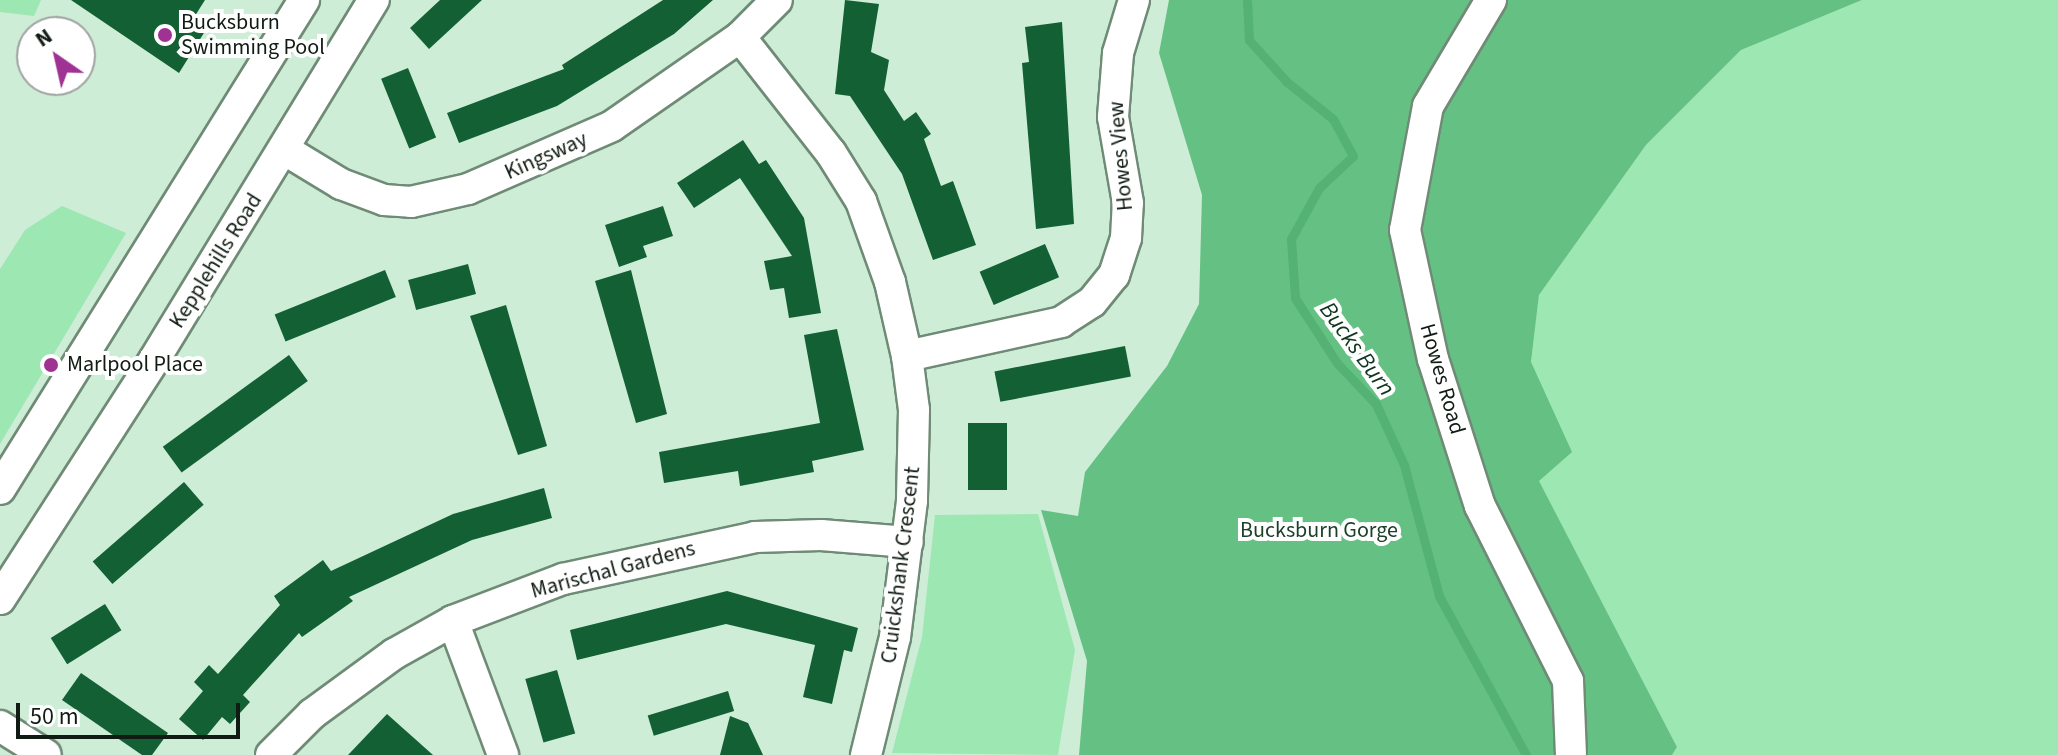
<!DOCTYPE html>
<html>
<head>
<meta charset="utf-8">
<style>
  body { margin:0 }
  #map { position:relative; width:2058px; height:755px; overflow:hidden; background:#ceedd6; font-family:"Source Sans 3",sans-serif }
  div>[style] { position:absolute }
  .green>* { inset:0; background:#9ce7b2 }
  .forest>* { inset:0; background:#64c183 }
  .stream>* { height:9px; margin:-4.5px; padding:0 4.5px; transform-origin:4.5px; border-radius:4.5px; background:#55b275 }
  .building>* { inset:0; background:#126034; transform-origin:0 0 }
  .roads { filter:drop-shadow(2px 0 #6f8b76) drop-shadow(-2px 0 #6f8b76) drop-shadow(0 2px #6f8b76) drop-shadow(0 -2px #6f8b76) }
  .minor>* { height:30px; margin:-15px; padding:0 15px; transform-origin:15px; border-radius:15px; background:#fff }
  .dots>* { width:22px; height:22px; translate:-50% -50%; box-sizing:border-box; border:4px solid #fff; border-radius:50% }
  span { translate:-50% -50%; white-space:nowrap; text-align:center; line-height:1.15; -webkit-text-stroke:8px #fff; paint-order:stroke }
  .poi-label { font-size:22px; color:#101b13 }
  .left { translate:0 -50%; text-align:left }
  .street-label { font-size:22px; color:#101b13 }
  .park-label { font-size:22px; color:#1b4229 }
  .water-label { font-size:24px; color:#0e351d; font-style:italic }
  .north { position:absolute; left:16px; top:16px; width:80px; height:80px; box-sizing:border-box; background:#fff; border:2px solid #9fa4a1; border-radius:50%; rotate:326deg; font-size:22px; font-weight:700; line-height:32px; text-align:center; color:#101b13 }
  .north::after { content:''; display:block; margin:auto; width:28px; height:36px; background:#9f3292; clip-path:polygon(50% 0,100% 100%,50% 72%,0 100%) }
  .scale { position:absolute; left:16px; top:703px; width:224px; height:36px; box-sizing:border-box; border:4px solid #101b13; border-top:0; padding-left:10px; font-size:24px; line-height:28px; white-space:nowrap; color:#101b13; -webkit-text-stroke:6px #fff; paint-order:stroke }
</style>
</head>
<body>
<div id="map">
  <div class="green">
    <i style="clip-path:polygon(0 0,41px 0,34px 16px,0 12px)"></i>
    <i style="clip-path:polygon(1862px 0,2058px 0,2058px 755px,1672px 755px,1677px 747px,1538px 480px,1531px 362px,1539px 295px,1646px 145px,1741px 50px)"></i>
    <i style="clip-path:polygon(62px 206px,126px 233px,0 444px,0 269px,25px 230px)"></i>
    <i style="clip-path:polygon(1038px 514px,1075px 650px,1058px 755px,892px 753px,922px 637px,935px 515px)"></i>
  </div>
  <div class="forest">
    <i style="clip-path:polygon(1169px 0,1862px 0,1741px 50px,1646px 145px,1539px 295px,1531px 362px,1572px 452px,1539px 481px,1677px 747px,1672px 755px,1079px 755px,1087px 661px,1041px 510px,1078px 516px,1085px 472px,1167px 366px,1199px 304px,1202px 195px,1159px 53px)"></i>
  </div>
  <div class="stream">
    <i style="left:1247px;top:0;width:40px;rotate:87.1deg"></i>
    <i style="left:1249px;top:40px;width:57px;rotate:47.9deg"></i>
    <i style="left:1287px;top:82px;width:59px;rotate:38.8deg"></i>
    <i style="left:1333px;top:119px;width:42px;rotate:61.6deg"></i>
    <i style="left:1353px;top:156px;width:47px;rotate:136.7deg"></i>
    <i style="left:1319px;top:188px;width:58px;rotate:118.8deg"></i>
    <i style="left:1291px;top:239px;width:59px;rotate:86.1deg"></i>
    <i style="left:1295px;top:298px;width:77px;rotate:57.1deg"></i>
    <i style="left:1337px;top:363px;width:57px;rotate:46.4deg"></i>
    <i style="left:1376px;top:404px;width:67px;rotate:65.3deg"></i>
    <i style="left:1404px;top:465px;width:136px;rotate:75deg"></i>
    <i style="left:1439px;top:596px;width:181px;rotate:61.3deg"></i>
  </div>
  <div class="building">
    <i style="clip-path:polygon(71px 0,205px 0,193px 19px,207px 28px,179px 73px)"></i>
    <i style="clip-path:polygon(440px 0,482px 0,429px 49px,410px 28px)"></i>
    <i style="clip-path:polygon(663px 0,713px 0,674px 34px,557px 106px,459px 143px,447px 113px,564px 69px,562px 65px)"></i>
    <i style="clip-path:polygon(845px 0,879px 4px,871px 52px,889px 60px,884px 90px,904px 121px,916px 112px,931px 134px,924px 139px,941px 186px,953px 181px,976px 245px,933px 260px,902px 174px,850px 96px,835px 94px)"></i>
    <i style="clip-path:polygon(1062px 22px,1074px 224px,1036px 229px,1022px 63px,1029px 62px,1025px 27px)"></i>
    <i style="left:408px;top:68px;width:75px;height:29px;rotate:68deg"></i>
    <i style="clip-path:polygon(743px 140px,759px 164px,766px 160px,804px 218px,821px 313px,789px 318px,784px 288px,770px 290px,764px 261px,792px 256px,740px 178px,694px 208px,677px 183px)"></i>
    <i style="clip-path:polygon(663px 206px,673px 236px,643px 246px,647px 257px,619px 267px,605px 225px)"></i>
    <i style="left:1045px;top:244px;width:36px;height:71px;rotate:67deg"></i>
    <i style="left:468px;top:264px;width:31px;height:62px;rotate:75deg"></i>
    <i style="left:385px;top:270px;width:29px;height:119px;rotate:68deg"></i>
    <i style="clip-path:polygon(631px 270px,667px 414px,636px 423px,595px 281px)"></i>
    <i style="clip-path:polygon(506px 305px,547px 446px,518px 455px,470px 316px)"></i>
    <i style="clip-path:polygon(837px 329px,864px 450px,812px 461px,814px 472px,740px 486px,738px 471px,664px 483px,659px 452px,820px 423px,804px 335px)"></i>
    <i style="left:1125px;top:346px;width:31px;height:133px;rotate:79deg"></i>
    <i style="left:289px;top:355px;width:32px;height:156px;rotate:54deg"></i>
    <i style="left:1007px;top:423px;width:67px;height:39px;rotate:90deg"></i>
    <i style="left:184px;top:482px;width:30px;height:121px;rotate:49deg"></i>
    <i style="clip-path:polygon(544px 488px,552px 518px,472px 540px,349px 597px,353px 601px,302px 637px,299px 633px,243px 695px,250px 702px,230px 724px,222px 717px,203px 740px,179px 719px,203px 691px,194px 682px,209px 665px,218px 674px,280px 605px,274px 596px,323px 560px,331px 571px,453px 514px)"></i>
    <i style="clip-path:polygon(727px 591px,858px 628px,852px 652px,844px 650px,832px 704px,803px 697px,815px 645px,726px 624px,577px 660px,570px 630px)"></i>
    <i style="left:105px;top:604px;width:31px;height:64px;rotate:58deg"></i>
    <i style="left:557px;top:670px;width:66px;height:33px;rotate:74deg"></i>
    <i style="clip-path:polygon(81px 673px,168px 733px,152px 755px,142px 755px,62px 700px)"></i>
    <i style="left:728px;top:691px;width:21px;height:84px;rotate:73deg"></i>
    <i style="clip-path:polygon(387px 714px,433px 755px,348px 755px)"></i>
    <i style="clip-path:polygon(730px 716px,748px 723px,763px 755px,720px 755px)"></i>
  </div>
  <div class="roads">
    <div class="minor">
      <i style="left:1491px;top:0;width:123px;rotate:120.7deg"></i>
      <i style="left:1428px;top:106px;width:126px;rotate:100.5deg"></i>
      <i style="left:1405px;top:230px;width:132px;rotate:77.8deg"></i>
      <i style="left:1433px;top:359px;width:154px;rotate:72.3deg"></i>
      <i style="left:1480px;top:506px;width:196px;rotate:63.3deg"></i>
      <i style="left:1568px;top:681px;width:74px;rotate:87.7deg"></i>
      <i style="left:740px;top:37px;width:147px;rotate:51.9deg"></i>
      <i style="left:831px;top:153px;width:57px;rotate:58deg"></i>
      <i style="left:861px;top:201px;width:86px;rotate:70.3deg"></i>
      <i style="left:890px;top:282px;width:76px;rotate:77.1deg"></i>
      <i style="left:907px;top:356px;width:54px;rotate:82.6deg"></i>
      <i style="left:914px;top:410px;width:91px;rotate:91.3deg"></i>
      <i style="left:912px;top:501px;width:137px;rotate:97.1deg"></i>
      <i style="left:895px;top:637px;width:122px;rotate:103.8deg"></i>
      <i style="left:285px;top:150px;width:66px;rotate:31.3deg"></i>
      <i style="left:341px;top:184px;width:46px;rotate:20.4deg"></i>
      <i style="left:384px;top:200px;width:27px;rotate:4deg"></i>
      <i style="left:411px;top:202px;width:58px;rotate:-12.8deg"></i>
      <i style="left:468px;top:189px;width:157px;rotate:-23.6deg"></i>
      <i style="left:612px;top:126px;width:156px;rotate:-34.8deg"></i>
      <i style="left:740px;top:37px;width:52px;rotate:-45deg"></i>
      <i style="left:907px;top:356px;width:158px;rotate:-12.4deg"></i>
      <i style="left:1061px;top:322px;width:37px;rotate:-33deg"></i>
      <i style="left:1092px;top:302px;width:35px;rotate:-51deg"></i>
      <i style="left:1114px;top:275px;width:39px;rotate:-72deg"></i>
      <i style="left:1126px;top:238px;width:35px;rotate:-87deg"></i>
      <i style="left:1128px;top:203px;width:87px;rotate:-99.9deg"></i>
      <i style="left:1113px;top:117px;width:64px;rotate:-85.5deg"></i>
      <i style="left:1118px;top:53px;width:55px;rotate:-73.2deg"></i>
      <i style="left:0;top:489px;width:576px;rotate:-58.13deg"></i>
      <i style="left:0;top:599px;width:284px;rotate:-57.2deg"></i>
      <i style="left:154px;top:360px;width:422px;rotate:-58.6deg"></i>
      <i style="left:453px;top:621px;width:143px;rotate:69.5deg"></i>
      <i style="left:0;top:726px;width:54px;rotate:32.2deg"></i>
      <i style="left:271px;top:755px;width:58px;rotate:-45deg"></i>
      <i style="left:312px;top:714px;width:102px;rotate:-36.2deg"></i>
      <i style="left:394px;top:654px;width:68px;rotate:-29.2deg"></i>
      <i style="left:453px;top:621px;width:118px;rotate:-20.9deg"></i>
      <i style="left:563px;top:579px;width:197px;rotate:-12.3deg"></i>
      <i style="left:755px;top:537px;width:66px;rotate:-1.7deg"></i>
      <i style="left:821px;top:535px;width:87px;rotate:4.6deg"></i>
    </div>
  </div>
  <div class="dots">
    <i style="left:165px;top:35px;background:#9f3292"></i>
    <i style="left:51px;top:365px;background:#9f3292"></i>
  </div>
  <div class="poi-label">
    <span class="left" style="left:181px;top:35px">Bucksburn<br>Swimming Pool</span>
    <span class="left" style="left:67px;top:365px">Marlpool Place</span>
  </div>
  <div class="street-label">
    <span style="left:546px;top:156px;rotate:-24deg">Kingsway</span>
    <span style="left:1121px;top:156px;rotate:-95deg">Howes View</span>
    <span style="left:216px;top:261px;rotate:-58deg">Kepplehills Road</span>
    <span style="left:1442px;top:379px;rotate:74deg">Howes Road</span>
    <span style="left:901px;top:565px;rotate:-83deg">Cruickshank Crescent</span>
    <span style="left:613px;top:570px;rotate:-15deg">Marischal Gardens</span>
  </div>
  <div class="park-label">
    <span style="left:1319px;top:531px">Bucksburn Gorge</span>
  </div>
  <div class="water-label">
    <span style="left:1357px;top:349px;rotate:54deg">Bucks Burn</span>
  </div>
  <div class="north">N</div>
  <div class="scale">50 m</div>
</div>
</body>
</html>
